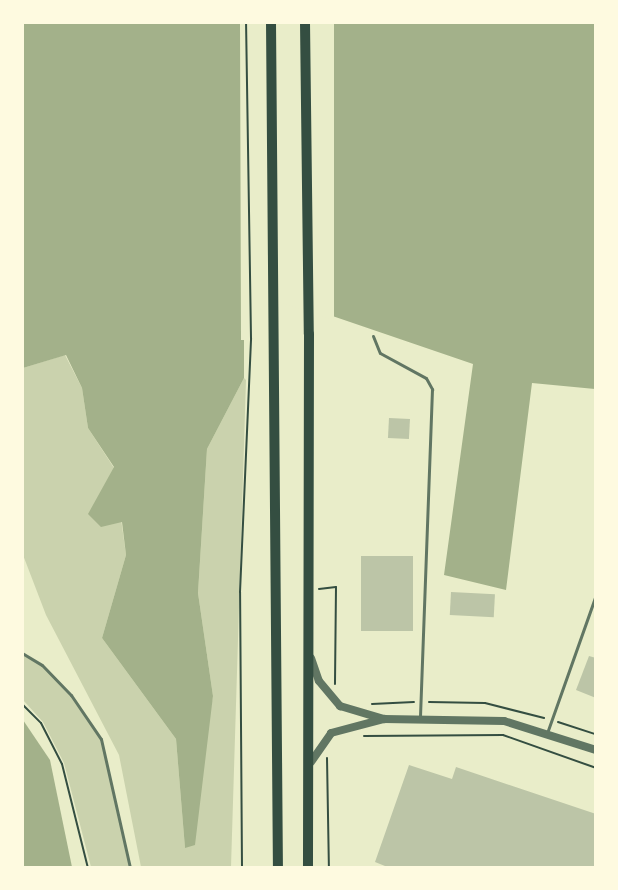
<!DOCTYPE html>
<html>
<head>
<meta charset="utf-8">
<style>
  body { margin:0 }
  #map { position:relative; width:618px; height:890px; overflow:hidden; background:#e9edc9; font-family:"Asap Condensed",sans-serif }
  div>[style] { position:absolute }
  .green>* { inset:0; background:#cad2ad }
  .water>* { inset:0; background:#a3b18a }
  .pier>* { inset:0; background:#e9edc9 }
  .building>* { inset:0; background:#bcc5a7; transform-origin:0 0 }
  .path>* { height:2px; margin:-1px; padding:0 1px; transform-origin:1px; border-radius:1px; background:#344e41 }
  .service>* { height:3px; margin:-1.5px; padding:0 1.5px; transform-origin:1.5px; border-radius:1.5px; background:#617663 }
  .tertiary>* { height:8px; margin:-4px; padding:0 4px; transform-origin:4px; border-radius:4px; background:#617663 }
  .trunk>* { height:10px; margin:-5px; padding:0 5px; transform-origin:5px; border-radius:5px; background:#344e41 }
  span { translate:-50% -50%; white-space:nowrap; text-align:center; line-height:1.15; -webkit-text-stroke:6px #fefae0; paint-order:stroke }
  .frame { position:absolute; inset:0; border:24px solid #fefae0; pointer-events:none }
</style>
</head>
<body>
<div id="map">
  <div class="green">
    <i style="clip-path:polygon(65px 355px,82px 388px,88px 428px,114px 468px,126px 555px,102px 638px,176px 739px,185px 848px,213px 696px,198px 593px,207px 449px,244px 378px,246px 380px,231px 867px,141px 867px,119px 755px,46px 615px,23px 555px,23px 368px)"></i>
    <i style="clip-path:polygon(23px 653px,42px 665px,71px 695px,101px 739px,130px 867px,91px 867px,64px 763px,43px 722px,23px 700px)"></i>
  </div>
  <div class="water">
    <i style="clip-path:polygon(324px 22px,595px 23px,595px 389px,532px 383px,506px 590px,444px 575px,473px 364px,271px 295px,244px 320px,244px 378px,207px 449px,198px 593px,213px 696px,195px 845px,185px 848px,176px 739px,102px 638px,126px 555px,122px 522px,101px 527px,88px 514px,114px 467px,88px 428px,82px 388px,66px 355px,23px 368px,23px 23px)"></i>
    <i style="clip-path:polygon(23px 720px,50px 760px,72px 867px,23px 867px)"></i>
  </div>
  <div class="pier">
    <i style="clip-path:polygon(240px 23px,334px 23px,334px 320px,271px 299px,247px 322px,247px 340px,241px 340px)"></i>
  </div>
  <div class="building">
    <i style="left:389px;top:418px;width:21px;height:20px;rotate:3deg"></i>
    <i style="left:413px;top:556px;width:75px;height:52px;rotate:90deg"></i>
    <i style="left:451px;top:592px;width:44px;height:23px;rotate:3deg"></i>
    <i style="clip-path:polygon(589px 656px,596px 658px,596px 698px,576px 690px)"></i>
    <i style="clip-path:polygon(409px 765px,452px 779px,456px 767px,596px 814px,596px 868px,390px 868px,375px 862px)"></i>
  </div>
  <div class="path">
    <i style="left:319px;top:589px;width:17px;rotate:-7deg"></i>
    <i style="left:336px;top:587px;width:97px;rotate:90.6deg"></i>
    <i style="left:429px;top:702px;width:56px;rotate:1deg"></i>
    <i style="left:485px;top:703px;width:61px;rotate:14.3deg"></i>
    <i style="left:22px;top:704px;width:27px;rotate:45deg"></i>
    <i style="left:41px;top:723px;width:46px;rotate:62.9deg"></i>
    <i style="left:62px;top:764px;width:107px;rotate:76deg"></i>
    <i style="left:372px;top:704px;width:42px;rotate:-2.7deg"></i>
    <i style="left:558px;top:722px;width:40px;rotate:18deg"></i>
    <i style="left:364px;top:736px;width:139px;rotate:-0.4deg"></i>
    <i style="left:503px;top:735px;width:99px;rotate:19.5deg"></i>
    <i style="left:327px;top:758px;width:110px;rotate:89deg"></i>
    <i style="left:242px;top:868px;width:276px;rotate:-90.4deg"></i>
    <i style="left:240px;top:592px;width:254px;rotate:-87.5deg"></i>
    <i style="left:251px;top:338px;width:316px;rotate:-90.9deg"></i>
  </div>
  <div class="service">
    <i style="left:373px;top:336px;width:18px;rotate:68deg"></i>
    <i style="left:380px;top:353px;width:52px;rotate:28.5deg"></i>
    <i style="left:426px;top:378px;width:13px;rotate:61deg"></i>
    <i style="left:432px;top:389px;width:329px;rotate:92.1deg"></i>
    <i style="left:22px;top:653px;width:23px;rotate:31deg"></i>
    <i style="left:42px;top:665px;width:42px;rotate:46deg"></i>
    <i style="left:71px;top:695px;width:53px;rotate:55.7deg"></i>
    <i style="left:101px;top:739px;width:132px;rotate:77.3deg"></i>
    <i style="left:547px;top:733px;width:146px;rotate:-70.5deg"></i>
  </div>
  <div class="tertiary">
    <i style="left:311px;top:658px;width:24px;rotate:71deg"></i>
    <i style="left:319px;top:681px;width:33px;rotate:50deg"></i>
    <i style="left:340px;top:706px;width:46px;rotate:16.5deg"></i>
    <i style="left:311px;top:762px;width:35px;rotate:-55deg"></i>
    <i style="left:331px;top:733px;width:55px;rotate:-14.8deg"></i>
    <i style="left:384px;top:719px;width:120px;rotate:1deg"></i>
    <i style="left:504px;top:721px;width:96px;rotate:17.5deg"></i>
  </div>
  <div class="trunk">
    <i style="left:271px;top:22px;width:846px;rotate:89.53deg"></i>
    <i style="left:305px;top:22px;width:312px;rotate:89.3deg"></i>
    <i style="left:309px;top:334px;width:534px;rotate:90.11deg"></i>
  </div>
  <div class="frame"></div>
</div>
</body>
</html>
